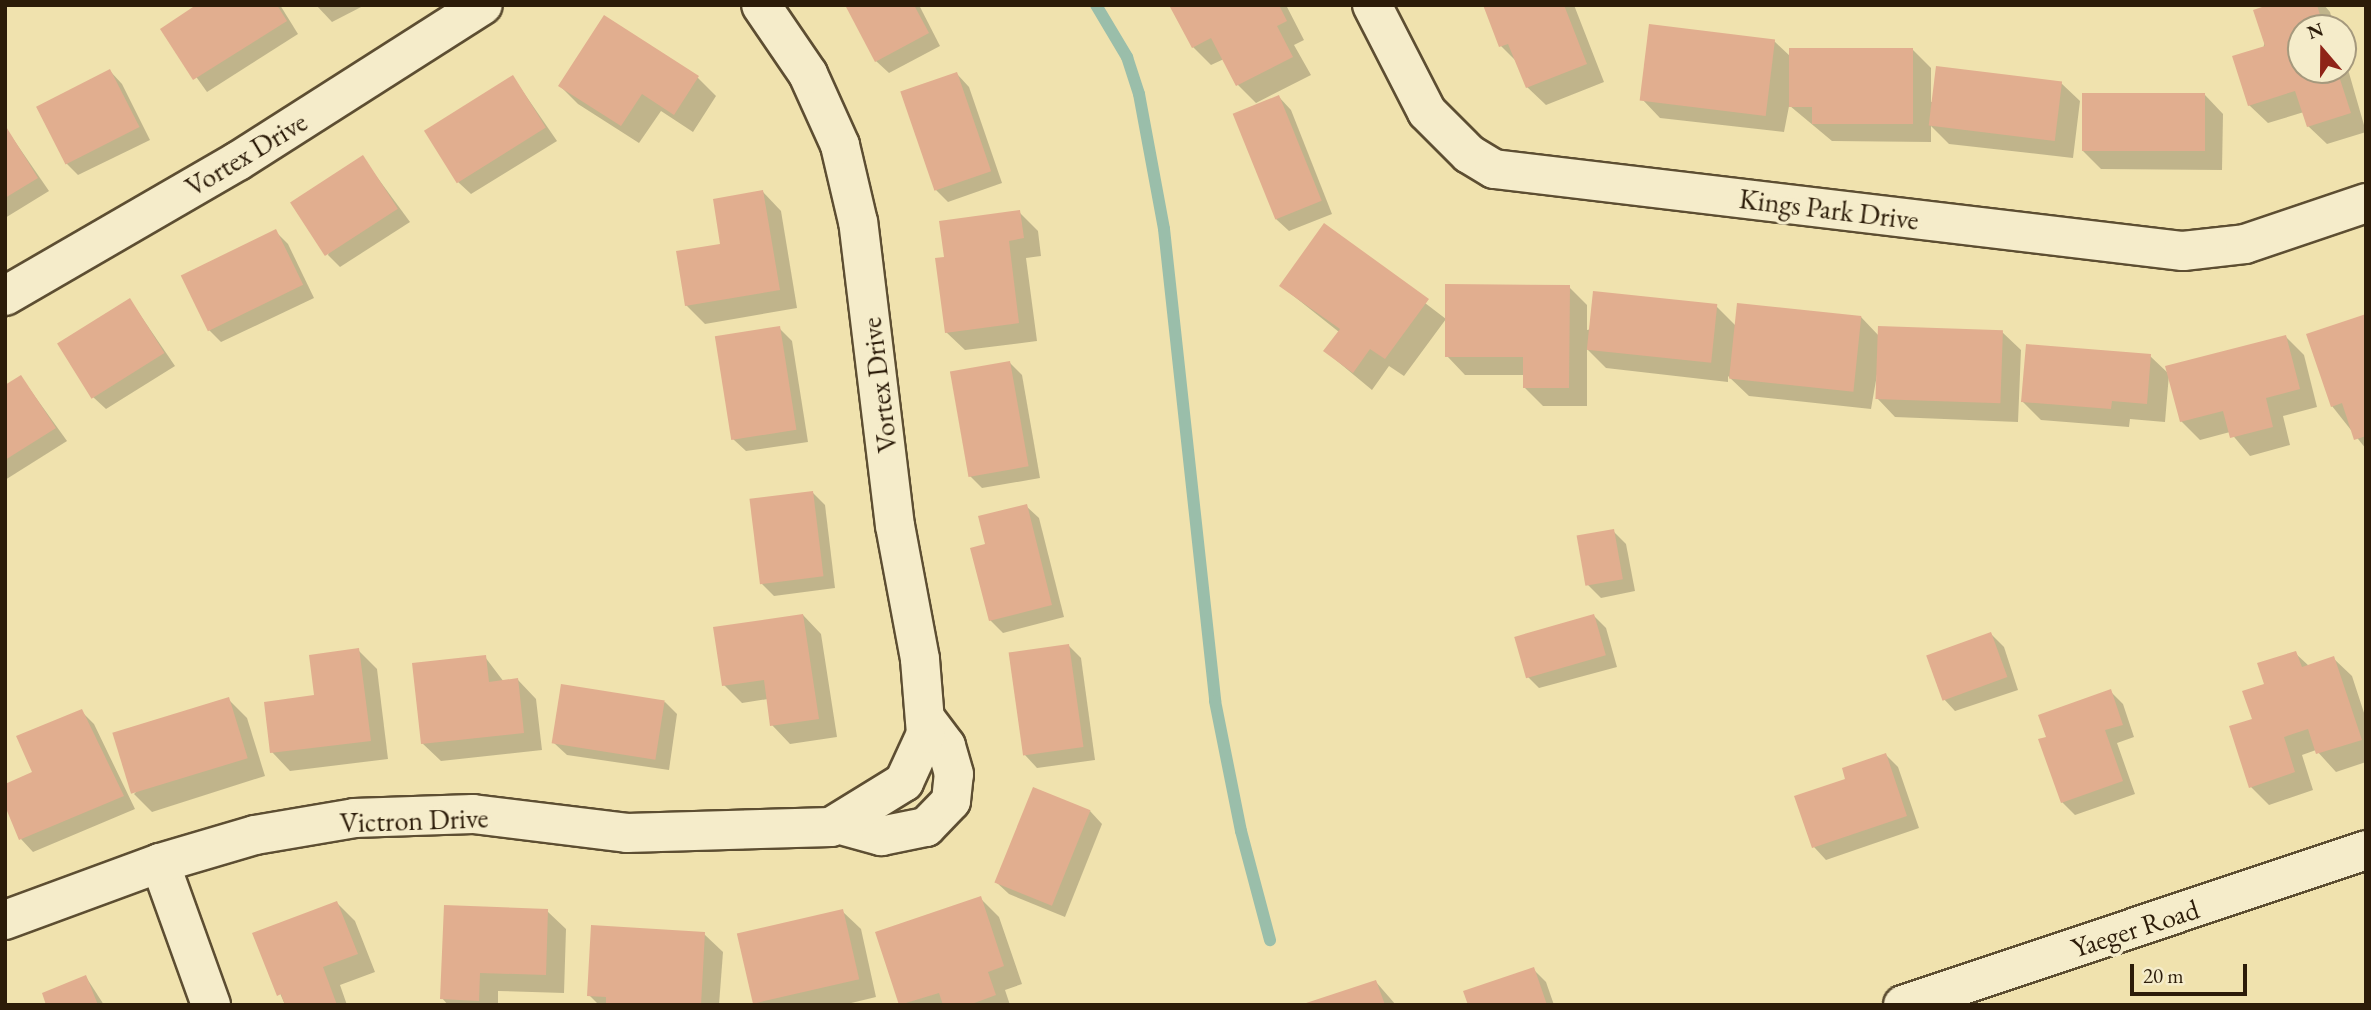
<!DOCTYPE html>
<html>
<head>
<meta charset="utf-8">
<style>
  body { margin:0 }
  #map { position:relative; width:2371px; height:1010px; overflow:hidden; background:#f0e2ae; font-family:"EB Garamond",serif }
  div>[style] { position:absolute }
  .shadow>* { inset:0; background:#0003 }
  .stream>* { height:12px; margin:-6px; padding:0 6px; transform-origin:6px; border-radius:6px; background:#9abeaa }
  .building>* { inset:0; background:#e1ae8f; transform-origin:0 0 }
  .roads { filter:drop-shadow(2px 0 #5d4e32) drop-shadow(-2px 0 #5d4e32) drop-shadow(0 2px #5d4e32) drop-shadow(0 -2px #5d4e32) }
  .street>* { height:38px; margin:-19px; padding:0 19px; transform-origin:19px; border-radius:19px; background:#f5ecca }
  .secondary>* { height:38px; margin:-19px; padding:0 19px; transform-origin:19px; border-radius:19px; background:#f5ecca }
  span { translate:-50% -50%; white-space:nowrap; text-align:center; line-height:1.15; -webkit-text-stroke:7px #f5ecca; paint-order:stroke }
  .street-label { font-size:28px; color:#2c1c09 }
  .frame { position:absolute; inset:0; border:7px solid #2c1c09; pointer-events:none }
  .north { position:absolute; left:2287px; top:14px; width:70px; height:70px; box-sizing:border-box; background:#f5ecca; border:2px solid #a5997d; border-radius:50%; rotate:340deg; font-size:19px; font-weight:700; line-height:28px; text-align:center; color:#2c1c09 }
  .north::after { content:''; display:block; margin:auto; width:24px; height:32px; background:#8f2418; clip-path:polygon(50% 0,100% 100%,50% 72%,0 100%) }
  .scale { position:absolute; left:2130px; top:964px; width:117px; height:32px; box-sizing:border-box; border:4px solid #2c1c09; border-top:0; padding-left:9px; font-size:21px; line-height:24px; white-space:nowrap; color:#2c1c09; -webkit-text-stroke:5px #f5ecca; paint-order:stroke }
</style>
</head>
<body>
<div id="map">
  <div class="shadow">
    <i style="clip-path:polygon(200px 5px,280px 5px,298px 34px,207px 92px,162px 29px)"></i>
    <i style="clip-path:polygon(316px 5px,365px 5px,332px 22px)"></i>
    <i style="clip-path:polygon(847px 5px,919px 5px,940px 46px,889px 73px,876px 61px)"></i>
    <i style="clip-path:polygon(1177px 5px,1286px 5px,1304px 40px,1294px 45px,1311px 75px,1256px 103px,1238px 85px,1224px 59px,1211px 65px,1193px 47px,1172px 7px)"></i>
    <i style="clip-path:polygon(1485px 5px,1574px 5px,1604px 82px,1546px 105px,1527px 87px,1518px 63px,1501px 46px)"></i>
    <i style="clip-path:polygon(2274px 5px,2324px 5px,2330px 12px,2335px 28px,2301px 28px,2301px 70px,2343px 70px,2343px 52px,2366px 132px,2327px 144px,2308px 126px,2304px 112px,2268px 123px,2249px 105px)"></i>
    <i style="clip-path:polygon(1774px 41px,1791px 57px,1913px 50px,1931px 68px,1931px 102px,2061px 83px,2080px 101px,2073px 158px,1949px 144px,1931px 126px,1931px 142px,1832px 141px,1790px 106px,1791px 96px,1784px 132px,1660px 118px,1642px 99px)"></i>
    <i style="clip-path:polygon(110px 71px,122px 84px,150px 140px,78px 175px,66px 163px)"></i>
    <i style="clip-path:polygon(957px 74px,969px 87px,1002px 183px,948px 202px,935px 189px)"></i>
    <i style="clip-path:polygon(513px 77px,557px 141px,471px 194px,458px 182px)"></i>
    <i style="clip-path:polygon(698px 78px,716px 96px,693px 132px,661px 111px,639px 143px,578px 104px,560px 86px)"></i>
    <i style="clip-path:polygon(2205px 95px,2223px 114px,2222px 170px,2101px 169px,2083px 151px)"></i>
    <i style="clip-path:polygon(1279px 97px,1291px 110px,1332px 214px,1289px 231px,1276px 219px)"></i>
    <i style="clip-path:polygon(5px 127px,49px 191px,5px 218px)"></i>
    <i style="clip-path:polygon(363px 158px,410px 222px,340px 267px,328px 255px)"></i>
    <i style="clip-path:polygon(763px 192px,781px 211px,797px 308px,705px 324px,686px 305px)"></i>
    <i style="clip-path:polygon(1019px 212px,1038px 231px,1041px 256px,1026px 258px,1037px 341px,965px 350px,946px 332px,946px 258px)"></i>
    <i style="clip-path:polygon(1324px 226px,1446px 319px,1404px 376px,1389px 366px,1372px 390px,1325px 351px,1339px 332px,1281px 286px)"></i>
    <i style="clip-path:polygon(275px 231px,288px 244px,314px 298px,221px 342px,209px 330px)"></i>
    <i style="clip-path:polygon(1569px 287px,1587px 305px,1587px 330px,1716px 306px,1736px 326px,1861px 317px,1879px 336px,2002px 332px,2021px 350px,2018px 422px,1895px 417px,1877px 398px,1878px 369px,1871px 409px,1749px 396px,1728px 376px,1728px 382px,1606px 368px,1587px 349px,1587px 406px,1543px 406px,1524px 387px,1525px 375px,1465px 375px,1447px 356px)"></i>
    <i style="clip-path:polygon(130px 300px,175px 366px,106px 409px,93px 397px)"></i>
    <i style="clip-path:polygon(2366px 316px,2366px 449px,2332px 406px)"></i>
    <i style="clip-path:polygon(779px 328px,792px 341px,808px 442px,746px 451px,733px 439px)"></i>
    <i style="clip-path:polygon(2286px 337px,2304px 355px,2317px 407px,2283px 416px,2290px 445px,2250px 456px,2230px 432px,2200px 440px,2181px 421px)"></i>
    <i style="clip-path:polygon(2150px 356px,2169px 374px,2165px 422px,2130px 419px,2129px 427px,2041px 420px,2022px 401px)"></i>
    <i style="clip-path:polygon(1009px 362px,1022px 375px,1040px 478px,982px 488px,969px 475px)"></i>
    <i style="clip-path:polygon(21px 377px,67px 441px,5px 480px,5px 387px)"></i>
    <i style="clip-path:polygon(813px 493px,825px 505px,835px 588px,774px 596px,761px 583px)"></i>
    <i style="clip-path:polygon(1026px 506px,1039px 518px,1064px 617px,1003px 633px,990px 620px,987px 545px)"></i>
    <i style="clip-path:polygon(1613px 531px,1626px 544px,1635px 591px,1601px 598px,1588px 585px)"></i>
    <i style="clip-path:polygon(803px 615px,821px 634px,837px 737px,790px 744px,772px 725px,768px 699px,742px 703px,724px 685px)"></i>
    <i style="clip-path:polygon(1594px 616px,1606px 628px,1617px 667px,1539px 688px,1527px 676px)"></i>
    <i style="clip-path:polygon(1991px 634px,2004px 647px,2018px 690px,1955px 711px,1943px 698px,1928px 656px)"></i>
    <i style="clip-path:polygon(1069px 646px,1081px 658px,1095px 760px,1037px 768px,1025px 755px)"></i>
    <i style="clip-path:polygon(358px 650px,377px 669px,388px 759px,290px 771px,272px 752px)"></i>
    <i style="clip-path:polygon(2295px 653px,2309px 666px,2333px 658px,2352px 676px,2366px 719px,2366px 762px,2336px 772px,2316px 750px,2302px 755px,2313px 790px,2269px 805px,2251px 787px,2254px 720px,2266px 685px)"></i>
    <i style="clip-path:polygon(485px 657px,504px 682px,518px 680px,536px 699px,542px 750px,441px 761px,422px 743px)"></i>
    <i style="clip-path:polygon(2110px 691px,2123px 704px,2134px 737px,2117px 743px,2135px 794px,2075px 815px,2062px 802px,2048px 738px)"></i>
    <i style="clip-path:polygon(228px 699px,247px 718px,265px 776px,152px 812px,134px 794px)"></i>
    <i style="clip-path:polygon(665px 702px,677px 714px,669px 770px,567px 755px,554px 743px)"></i>
    <i style="clip-path:polygon(81px 711px,94px 724px,135px 809px,33px 852px,21px 839px,5px 802px,35px 773px)"></i>
    <i style="clip-path:polygon(1886px 755px,1898px 767px,1919px 828px,1826px 860px,1814px 847px,1847px 780px)"></i>
    <i style="clip-path:polygon(1090px 811px,1102px 824px,1065px 917px,1009px 894px,996px 882px)"></i>
    <i style="clip-path:polygon(980px 898px,999px 917px,1022px 984px,1005px 990px,1010px 1005px,901px 1005px,877px 933px)"></i>
    <i style="clip-path:polygon(337px 903px,355px 921px,375px 972px,340px 985px,347px 1005px,285px 1005px,255px 934px)"></i>
    <i style="clip-path:polygon(547px 911px,566px 929px,564px 993px,498px 991px,498px 1005px,448px 1005px,442px 998px)"></i>
    <i style="clip-path:polygon(842px 911px,861px 929px,876px 997px,843px 1005px,757px 1005px,739px 935px)"></i>
    <i style="clip-path:polygon(704px 934px,723px 952px,719px 1005px,599px 1005px,589px 995px)"></i>
    <i style="clip-path:polygon(1533px 969px,1546px 982px,1554px 1005px,1470px 1005px)"></i>
    <i style="clip-path:polygon(86px 977px,104px 1005px,48px 1005px)"></i>
    <i style="clip-path:polygon(1376px 982px,1396px 1005px,1307px 1005px)"></i>
  </div>
  <div class="stream">
    <i style="left:1096px;top:5px;width:61px;rotate:59.2deg"></i>
    <i style="left:1127px;top:57px;width:39px;rotate:72deg"></i>
    <i style="left:1139px;top:94px;width:137px;rotate:79.5deg"></i>
    <i style="left:1164px;top:229px;width:475px;rotate:83.8deg"></i>
    <i style="left:1215px;top:701px;width:133px;rotate:78.7deg"></i>
    <i style="left:1241px;top:831px;width:113px;rotate:75.1deg"></i>
  </div>
  <div class="building">
    <i style="clip-path:polygon(196px 5px,277px 5px,287px 21px,193px 80px,160px 29px)"></i>
    <i style="clip-path:polygon(845px 5px,914px 5px,929px 33px,875px 62px)"></i>
    <i style="clip-path:polygon(1279px 5px,1287px 21px,1277px 26px,1293px 57px,1236px 86px,1211px 38px,1192px 48px,1170px 7px)"></i>
    <i style="clip-path:polygon(1483px 5px,1564px 5px,1587px 64px,1526px 88px,1508px 44px,1499px 47px)"></i>
    <i style="clip-path:polygon(2268px 5px,2317px 5px,2324px 28px,2301px 28px,2301px 70px,2337px 70px,2351px 113px,2307px 127px,2295px 91px,2248px 106px,2232px 56px,2265px 46px,2253px 10px)"></i>
    <i style="clip-path:polygon(604px 15px,699px 76px,674px 115px,642px 94px,621px 126px,558px 86px)"></i>
    <i style="left:1649px;top:24px;width:127px;height:77px;rotate:7deg"></i>
    <i style="clip-path:polygon(1789px 48px,1913px 48px,1913px 124px,1812px 124px,1812px 107px,1789px 107px)"></i>
    <i style="left:1936px;top:66px;width:127px;height:60px;rotate:7deg"></i>
    <i style="left:110px;top:69px;width:65px;height:83px;rotate:63deg"></i>
    <i style="left:957px;top:72px;width:105px;height:60px;rotate:71deg"></i>
    <i style="left:513px;top:75px;width:62px;height:105px;rotate:58deg"></i>
    <i style="left:2082px;top:93px;width:123px;height:58px"></i>
    <i style="left:1279px;top:95px;width:114px;height:50px;rotate:68deg"></i>
    <i style="clip-path:polygon(5px 125px,38px 178px,5px 198px)"></i>
    <i style="left:363px;top:155px;width:64px;height:87px;rotate:57deg"></i>
    <i style="clip-path:polygon(763px 190px,780px 290px,685px 306px,676px 251px,720px 244px,713px 199px)"></i>
    <i style="clip-path:polygon(1020px 210px,1024px 238px,1009px 241px,1019px 323px,945px 333px,935px 258px,944px 257px,939px 221px)"></i>
    <i style="clip-path:polygon(1324px 223px,1429px 299px,1385px 359px,1370px 349px,1353px 373px,1323px 351px,1340px 329px,1279px 286px)"></i>
    <i style="left:276px;top:229px;width:62px;height:106px;rotate:64deg"></i>
    <i style="clip-path:polygon(1445px 284px,1570px 285px,1569px 388px,1523px 388px,1523px 357px,1445px 357px)"></i>
    <i style="left:1593px;top:291px;width:125px;height:59px;rotate:6deg"></i>
    <i style="left:130px;top:298px;width:65px;height:86px;rotate:58deg"></i>
    <i style="left:1737px;top:303px;width:125px;height:76px;rotate:6deg"></i>
    <i style="clip-path:polygon(2366px 314px,2366px 436px,2354px 440px,2342px 403px,2331px 407px,2306px 334px)"></i>
    <i style="left:780px;top:326px;width:105px;height:66px;rotate:81deg"></i>
    <i style="left:1878px;top:326px;width:125px;height:73px;rotate:2deg"></i>
    <i style="clip-path:polygon(2286px 335px,2300px 389px,2266px 398px,2273px 427px,2230px 438px,2223px 411px,2180px 422px,2165px 366px)"></i>
    <i style="clip-path:polygon(2026px 344px,2151px 354px,2147px 404px,2112px 401px,2111px 409px,2021px 402px)"></i>
    <i style="left:1010px;top:361px;width:107px;height:61px;rotate:80deg"></i>
    <i style="clip-path:polygon(21px 375px,56px 428px,5px 460px,5px 385px)"></i>
    <i style="left:813px;top:491px;width:86px;height:64px;rotate:83deg"></i>
    <i style="clip-path:polygon(1027px 504px,1052px 605px,989px 621px,970px 548px,985px 544px,978px 516px)"></i>
    <i style="left:1614px;top:529px;width:51px;height:38px;rotate:80deg"></i>
    <i style="clip-path:polygon(803px 614px,819px 719px,770px 726px,764px 680px,722px 686px,713px 627px)"></i>
    <i style="left:1594px;top:614px;width:43px;height:83px;rotate:74deg"></i>
    <i style="left:1991px;top:632px;width:48px;height:69px;rotate:70deg"></i>
    <i style="left:1069px;top:644px;width:104px;height:61px;rotate:82deg"></i>
    <i style="clip-path:polygon(359px 648px,371px 741px,270px 753px,264px 702px,314px 695px,309px 655px)"></i>
    <i style="clip-path:polygon(2296px 651px,2302px 667px,2334px 656px,2362px 740px,2316px 754px,2308px 729px,2284px 737px,2295px 772px,2249px 788px,2229px 726px,2252px 719px,2242px 691px,2264px 684px,2257px 663px)"></i>
    <i style="clip-path:polygon(486px 655px,489px 682px,518px 678px,524px 733px,421px 744px,412px 663px)"></i>
    <i style="left:561px;top:684px;width:105px;height:60px;rotate:9deg"></i>
    <i style="clip-path:polygon(2111px 689px,2123px 725px,2105px 730px,2123px 781px,2061px 803px,2038px 739px,2046px 737px,2038px 715px)"></i>
    <i style="left:229px;top:697px;width:64px;height:122px;rotate:73deg"></i>
    <i style="clip-path:polygon(82px 709px,124px 796px,19px 840px,5px 806px,5px 784px,32px 772px,16px 736px)"></i>
    <i style="clip-path:polygon(1886px 753px,1907px 816px,1812px 848px,1794px 796px,1845px 779px,1842px 768px)"></i>
    <i style="left:1033px;top:787px;width:62px;height:103px;rotate:22deg"></i>
    <i style="clip-path:polygon(981px 896px,1004px 966px,988px 972px,996px 995px,969px 1005px,943px 1005px,939px 993px,899px 1005px,875px 932px)"></i>
    <i style="clip-path:polygon(337px 901px,358px 954px,323px 967px,337px 1005px,285px 1005px,281px 994px,277px 996px,252px 933px)"></i>
    <i style="clip-path:polygon(444px 905px,548px 909px,546px 975px,480px 973px,479px 1001px,440px 999px)"></i>
    <i style="left:843px;top:909px;width:72px;height:109px;rotate:77deg"></i>
    <i style="clip-path:polygon(591px 925px,705px 932px,701px 1005px,606px 1005px,606px 997px,587px 996px)"></i>
    <i style="clip-path:polygon(1534px 967px,1547px 1005px,1468px 1005px,1463px 991px)"></i>
    <i style="clip-path:polygon(86px 975px,98px 1005px,46px 1005px,42px 993px)"></i>
    <i style="clip-path:polygon(1376px 980px,1385px 1005px,1303px 1005px,1303px 1004px)"></i>
  </div>
  <div class="roads">
    <div class="street">
      <i style="left:1372px;top:5px;width:120px;rotate:62.8deg"></i>
      <i style="left:1427px;top:112px;width:59px;rotate:45deg"></i>
      <i style="left:1469px;top:154px;width:29px;rotate:31deg"></i>
      <i style="left:1494px;top:169px;width:694px;rotate:6.79deg"></i>
      <i style="left:2183px;top:251px;width:62px;rotate:-6.4deg"></i>
      <i style="left:2245px;top:244px;width:128px;rotate:-18.7deg"></i>
      <i style="left:5px;top:296px;width:269px;rotate:-30.1deg"></i>
      <i style="left:238px;top:161px;width:290px;rotate:-32.5deg"></i>
      <i style="left:837px;top:824px;width:46px;rotate:15.3deg"></i>
      <i style="left:881px;top:836px;width:46px;rotate:-11.3deg"></i>
      <i style="left:926px;top:827px;width:36px;rotate:-46deg"></i>
      <i style="left:951px;top:801px;width:27px;rotate:-84deg"></i>
      <i style="left:954px;top:774px;width:29px;rotate:-106deg"></i>
      <i style="left:946px;top:746px;width:35px;rotate:-127deg"></i>
      <i style="left:160px;top:863px;width:151px;rotate:70.2deg"></i>
      <i style="left:5px;top:920px;width:165px;rotate:-20.2deg"></i>
      <i style="left:160px;top:863px;width:99px;rotate:-16.4deg"></i>
      <i style="left:255px;top:835px;width:100px;rotate:-9.7deg"></i>
      <i style="left:354px;top:818px;width:119px;rotate:-1.9deg"></i>
      <i style="left:473px;top:814px;width:155px;rotate:7deg"></i>
      <i style="left:627px;top:833px;width:204px;rotate:-1.7deg"></i>
      <i style="left:831px;top:827px;width:86px;rotate:-31.7deg"></i>
      <i style="left:904px;top:782px;width:53px;rotate:-65.4deg"></i>
      <i style="left:926px;top:734px;width:75px;rotate:-94.6deg"></i>
      <i style="left:920px;top:659px;width:135px;rotate:-100.6deg"></i>
      <i style="left:895px;top:526px;width:306px;rotate:-96.9deg"></i>
      <i style="left:858px;top:222px;width:79px;rotate:-103.2deg"></i>
      <i style="left:840px;top:145px;width:78px;rotate:-114.3deg"></i>
      <i style="left:808px;top:74px;width:83px;rotate:-124.3deg"></i>
    </div>
    <div class="secondary">
      <i style="left:1903px;top:1005px;width:488px;rotate:-18.5deg"></i>
    </div>
  </div>
  <div class="street-label">
    <span style="left:246px;top:154px;rotate:-31deg">Vortex Drive</span>
    <span style="left:1829px;top:209px;rotate:7deg">Kings Park Drive</span>
    <span style="left:879px;top:385px;rotate:-97deg">Vortex Drive</span>
    <span style="left:414px;top:820px;rotate:-2deg">Victron Drive</span>
    <span style="left:2135px;top:928px;rotate:-18deg">Yaeger Road</span>
  </div>
  <div class="frame"></div>
  <div class="north">N</div>
  <div class="scale">20 m</div>
</div>
</body>
</html>
